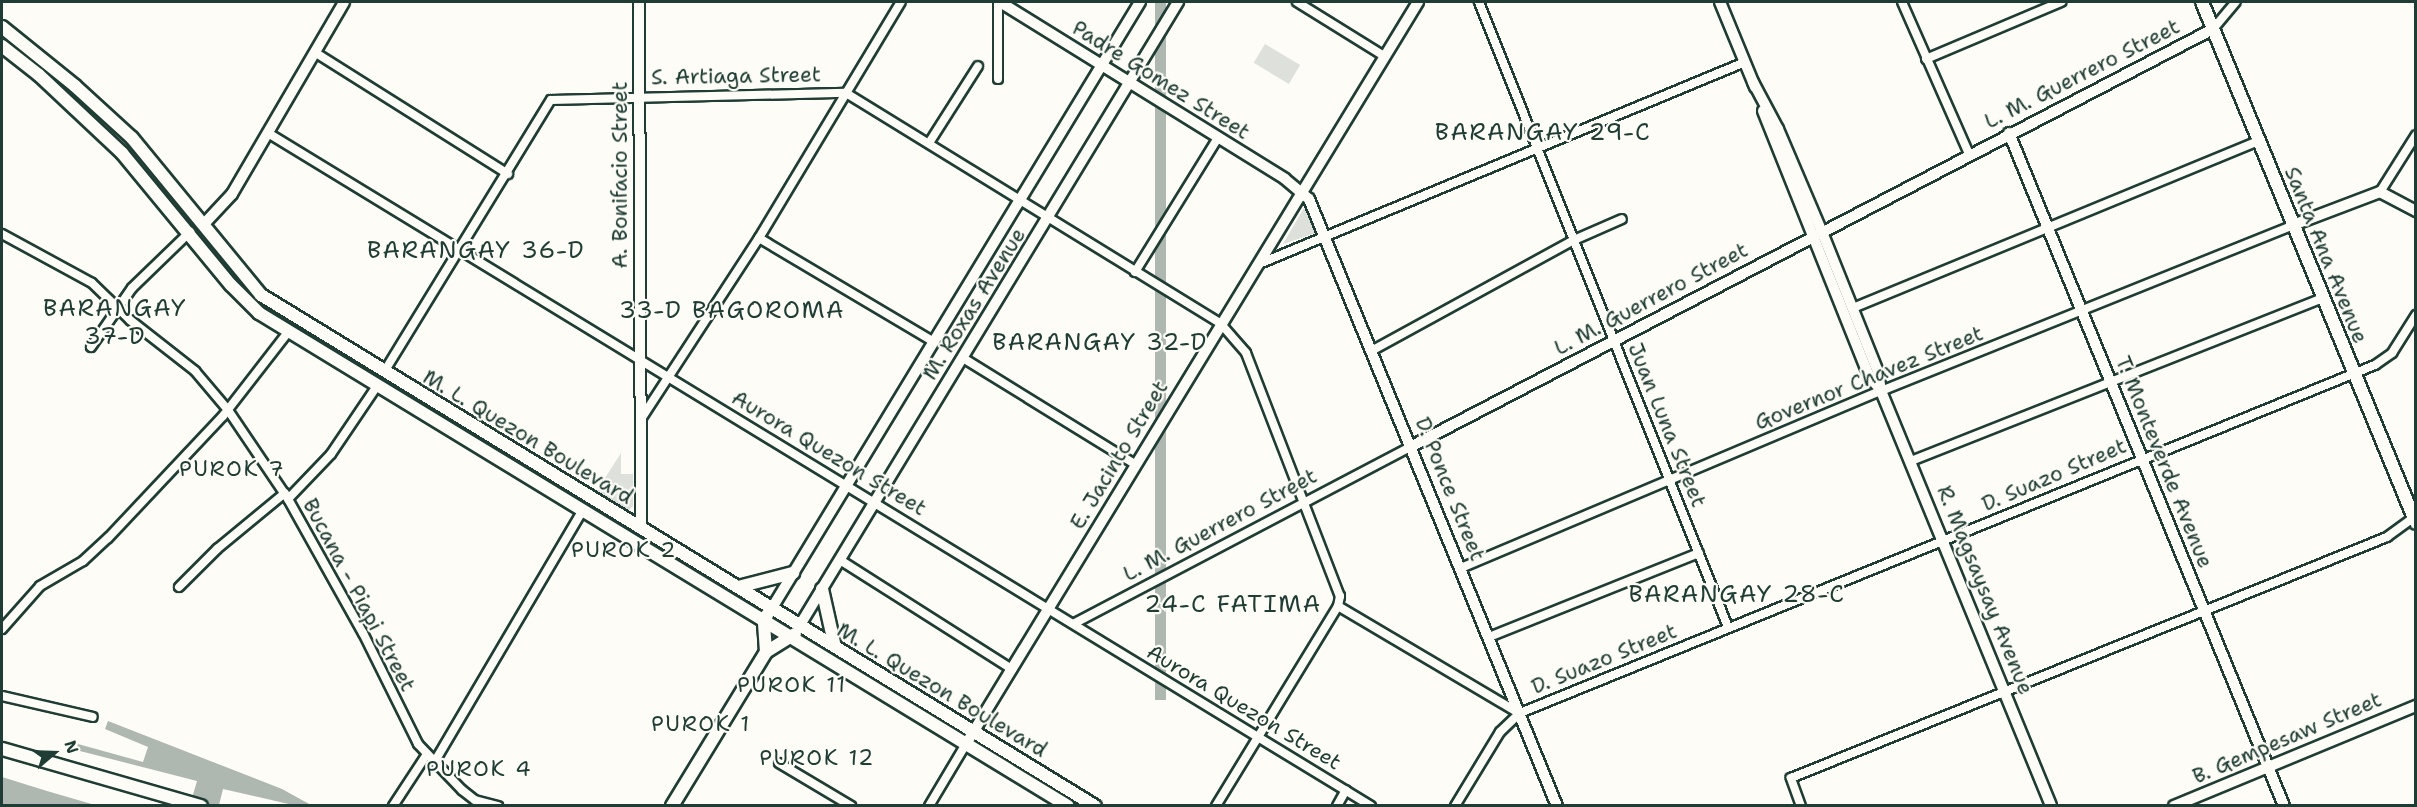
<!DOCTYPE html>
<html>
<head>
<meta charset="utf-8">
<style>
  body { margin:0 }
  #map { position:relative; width:2417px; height:807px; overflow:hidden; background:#fdfcf7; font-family:"Shantell Sans",sans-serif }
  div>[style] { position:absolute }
  .green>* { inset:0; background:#dde0db; transform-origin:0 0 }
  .water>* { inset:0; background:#aeb8b1; transform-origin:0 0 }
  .roads { filter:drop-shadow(2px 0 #1f3d34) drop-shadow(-2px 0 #1f3d34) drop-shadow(0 2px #1f3d34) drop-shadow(0 -2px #1f3d34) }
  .minor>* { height:8px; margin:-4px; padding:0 4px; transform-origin:4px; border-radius:4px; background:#fdfcf7 }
  .tertiary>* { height:10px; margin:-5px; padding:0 5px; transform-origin:5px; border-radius:5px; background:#fdfcf7 }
  .secondary>* { height:10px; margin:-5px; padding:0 5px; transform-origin:5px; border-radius:5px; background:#fdfcf7 }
  .primary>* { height:12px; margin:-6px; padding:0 6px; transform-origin:6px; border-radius:6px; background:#fdfcf7 }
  span { translate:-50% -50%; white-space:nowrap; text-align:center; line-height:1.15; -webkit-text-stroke:4.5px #fdfcf7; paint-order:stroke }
  .street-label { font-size:21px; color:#1f3d34 }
  .neighbourhood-label { font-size:22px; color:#1f3d34; letter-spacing:1.5px }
  .quarter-label { font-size:24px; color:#1f3d34; letter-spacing:1.5px }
  .frame { position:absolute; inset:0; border:3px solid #1f3d34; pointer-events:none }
  .north { position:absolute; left:24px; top:723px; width:60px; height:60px; -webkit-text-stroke:4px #fdfcf7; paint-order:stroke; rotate:71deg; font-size:16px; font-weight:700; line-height:24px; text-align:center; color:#1f3d34 }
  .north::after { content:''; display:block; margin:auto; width:21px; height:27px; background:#1f3d34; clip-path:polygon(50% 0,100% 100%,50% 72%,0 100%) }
</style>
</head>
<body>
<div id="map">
  <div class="green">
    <i style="left:1265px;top:44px;width:41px;height:22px;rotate:31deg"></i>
    <i style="clip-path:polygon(1305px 206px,1316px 233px,1283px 244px)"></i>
    <i style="clip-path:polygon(621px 453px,621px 474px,633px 474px,633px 506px,628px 511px,596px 492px)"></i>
  </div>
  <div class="water">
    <i style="left:1155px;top:2px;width:11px;height:698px"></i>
    <i style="clip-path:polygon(108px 721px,282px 789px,311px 805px,293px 805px,223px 789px,219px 805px,190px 805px,197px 781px,76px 750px,78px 744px,143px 762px,148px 747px,105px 729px)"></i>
    <i style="clip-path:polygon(2px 777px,47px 791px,95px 805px,2px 805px)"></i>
  </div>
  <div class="roads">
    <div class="minor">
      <i style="left:1297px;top:2px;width:102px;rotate:31.8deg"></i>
      <i style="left:1479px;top:2px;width:673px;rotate:68.28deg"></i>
      <i style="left:1902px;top:2px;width:166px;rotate:66.2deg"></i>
      <i style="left:2213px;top:29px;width:35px;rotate:-50deg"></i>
      <i style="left:316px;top:53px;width:227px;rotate:32.2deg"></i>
      <i style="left:1926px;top:59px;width:147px;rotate:-22.9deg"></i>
      <i style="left:998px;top:79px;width:77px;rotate:-90deg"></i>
      <i style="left:846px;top:93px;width:440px;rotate:31.6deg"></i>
      <i style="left:1221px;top:324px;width:38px;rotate:49deg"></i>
      <i style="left:1246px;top:353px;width:261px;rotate:68.9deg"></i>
      <i style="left:1340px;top:596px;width:10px;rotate:101deg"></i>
      <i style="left:1338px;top:606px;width:234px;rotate:121.4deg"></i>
      <i style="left:268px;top:133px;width:1292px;rotate:31.39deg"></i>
      <i style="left:929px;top:143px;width:91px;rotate:-57.5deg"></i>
      <i style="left:2380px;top:192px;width:67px;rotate:-57.7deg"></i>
      <i style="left:2px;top:234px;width:102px;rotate:28.6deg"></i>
      <i style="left:92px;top:283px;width:53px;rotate:44.2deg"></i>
      <i style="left:130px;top:320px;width:83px;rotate:38.1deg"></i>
      <i style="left:195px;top:371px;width:51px;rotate:49.8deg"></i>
      <i style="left:228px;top:410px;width:107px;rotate:56deg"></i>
      <i style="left:288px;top:499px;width:154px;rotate:60.8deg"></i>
      <i style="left:363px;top:633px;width:124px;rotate:63.6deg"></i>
      <i style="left:418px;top:744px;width:64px;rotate:46.3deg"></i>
      <i style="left:462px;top:790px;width:16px;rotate:38deg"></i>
      <i style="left:475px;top:800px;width:24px;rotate:15deg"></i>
      <i style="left:759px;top:238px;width:204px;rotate:30.7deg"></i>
      <i style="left:1259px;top:264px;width:526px;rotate:-22.57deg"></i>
      <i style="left:1135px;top:272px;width:156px;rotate:-58.3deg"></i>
      <i style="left:1853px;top:308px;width:439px;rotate:-22.4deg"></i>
      <i style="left:91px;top:347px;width:72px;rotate:-55.2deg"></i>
      <i style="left:132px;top:288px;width:81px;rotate:-44deg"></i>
      <i style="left:1373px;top:350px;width:229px;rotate:-28.7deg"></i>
      <i style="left:1574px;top:240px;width:52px;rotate:-23.6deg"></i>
      <i style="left:963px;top:358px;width:203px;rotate:31.7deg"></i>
      <i style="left:384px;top:372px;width:319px;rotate:-58.5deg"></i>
      <i style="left:551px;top:100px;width:295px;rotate:-1.4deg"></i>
      <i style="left:641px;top:419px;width:216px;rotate:-56.9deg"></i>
      <i style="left:759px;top:238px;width:275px;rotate:-59deg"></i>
      <i style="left:1911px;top:461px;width:443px;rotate:-21.6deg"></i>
      <i style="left:288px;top:499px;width:62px;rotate:-46.3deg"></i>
      <i style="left:331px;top:454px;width:82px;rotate:-55.9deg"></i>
      <i style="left:840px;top:560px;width:204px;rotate:32.4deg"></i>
      <i style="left:1461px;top:568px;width:456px;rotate:-22.9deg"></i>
      <i style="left:1881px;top:391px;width:444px;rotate:-21.9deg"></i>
      <i style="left:179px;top:587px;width:54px;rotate:-45deg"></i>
      <i style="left:217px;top:549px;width:88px;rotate:-39.5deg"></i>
      <i style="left:1338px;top:606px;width:210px;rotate:30.6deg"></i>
      <i style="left:1075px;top:623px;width:381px;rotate:-27.7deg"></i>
      <i style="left:2px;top:629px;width:57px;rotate:-48.5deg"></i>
      <i style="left:40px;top:586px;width:50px;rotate:-30.2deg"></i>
      <i style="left:83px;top:561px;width:34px;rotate:-43deg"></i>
      <i style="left:108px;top:538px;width:168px;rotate:-46.7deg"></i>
      <i style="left:223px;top:416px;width:108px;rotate:-52.2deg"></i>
      <i style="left:1489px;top:637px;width:226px;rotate:-21.8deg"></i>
      <i style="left:2px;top:696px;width:93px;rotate:13deg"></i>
      <i style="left:435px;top:761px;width:290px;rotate:-59.5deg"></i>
      <i style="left:779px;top:763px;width:84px;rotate:30.8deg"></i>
      <i style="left:393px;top:806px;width:62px;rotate:-56.8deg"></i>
      <i style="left:929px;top:806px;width:72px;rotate:-59.2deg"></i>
      <i style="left:1337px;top:806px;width:18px;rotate:-61deg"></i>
      <i style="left:1455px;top:806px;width:87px;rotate:-58.7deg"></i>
      <i style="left:1500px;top:732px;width:28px;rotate:-44deg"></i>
      <i style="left:1520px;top:713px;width:923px;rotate:-22.15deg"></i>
      <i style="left:2375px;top:365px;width:21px;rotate:-35deg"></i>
      <i style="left:2392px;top:353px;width:45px;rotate:-57.7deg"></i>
      <i style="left:1801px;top:806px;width:30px;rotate:-110deg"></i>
      <i style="left:1791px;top:778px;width:643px;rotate:-22.02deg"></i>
      <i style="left:2387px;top:537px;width:32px;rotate:-36deg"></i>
    </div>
    <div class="tertiary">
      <i style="left:639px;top:2px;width:527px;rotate:89.78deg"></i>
      <i style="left:1000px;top:2px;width:335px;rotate:31.8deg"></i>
      <i style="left:1285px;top:179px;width:31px;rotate:40deg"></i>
      <i style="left:1309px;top:199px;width:656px;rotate:67.78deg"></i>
      <i style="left:2009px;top:133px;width:727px;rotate:67.77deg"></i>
      <i style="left:204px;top:224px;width:41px;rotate:-47deg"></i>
      <i style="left:232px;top:194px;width:222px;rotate:-59.7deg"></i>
      <i style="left:2293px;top:225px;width:93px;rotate:-20.8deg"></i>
      <i style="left:2380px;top:192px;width:41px;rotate:27.8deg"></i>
      <i style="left:1412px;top:446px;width:903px;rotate:-27.5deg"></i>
      <i style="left:966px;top:744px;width:869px;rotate:-58.65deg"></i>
      <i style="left:2174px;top:806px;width:262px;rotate:-22.5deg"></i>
    </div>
    <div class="secondary">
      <i style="left:1720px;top:2px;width:92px;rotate:67.6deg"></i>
      <i style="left:1753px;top:82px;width:53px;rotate:62deg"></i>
      <i style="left:1778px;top:129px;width:112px;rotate:66.9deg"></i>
      <i style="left:1822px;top:232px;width:151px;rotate:68.2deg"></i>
      <i style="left:1878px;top:372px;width:19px;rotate:81deg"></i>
      <i style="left:1881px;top:391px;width:448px;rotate:67.7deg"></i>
      <i style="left:1763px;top:111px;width:285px;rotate:68.2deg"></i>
      <i style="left:1869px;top:376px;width:17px;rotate:50deg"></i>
      <i style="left:772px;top:608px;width:709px;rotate:-58.73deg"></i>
      <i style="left:800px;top:625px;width:729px;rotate:-58.75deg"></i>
    </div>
    <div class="primary">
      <i style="left:2202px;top:2px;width:563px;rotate:67.67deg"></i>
      <i style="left:2px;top:27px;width:94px;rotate:38.9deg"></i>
      <i style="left:75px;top:86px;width:77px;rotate:42.4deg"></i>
      <i style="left:132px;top:138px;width:203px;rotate:50.6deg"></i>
      <i style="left:261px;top:295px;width:978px;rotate:31.5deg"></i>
      <i style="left:2px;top:46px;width:47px;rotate:38.1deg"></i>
      <i style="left:39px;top:75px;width:114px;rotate:43.2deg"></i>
      <i style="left:122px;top:153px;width:171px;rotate:50.5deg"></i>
      <i style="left:231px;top:285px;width:40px;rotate:45deg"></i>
      <i style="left:259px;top:313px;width:947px;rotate:31.36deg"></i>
      <i style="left:738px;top:587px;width:57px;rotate:-14.3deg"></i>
      <i style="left:822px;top:589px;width:59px;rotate:77.4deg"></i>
      <i style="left:766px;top:652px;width:32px;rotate:-94deg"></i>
      <i style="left:764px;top:620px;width:6px;rotate:-59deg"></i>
      <i style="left:2px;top:749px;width:207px;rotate:16deg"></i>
      <i style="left:672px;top:806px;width:180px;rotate:-58.6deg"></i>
      <i style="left:766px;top:652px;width:34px;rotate:-32deg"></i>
    </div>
  </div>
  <div class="street-label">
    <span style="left:2082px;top:74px;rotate:-27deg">L. M. Guerrero Street</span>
    <span style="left:736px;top:76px;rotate:-1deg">S. Artiaga Street</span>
    <span style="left:1161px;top:80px;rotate:32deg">Padre Gomez Street</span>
    <span style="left:620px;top:175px;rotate:-90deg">A. Bonifacio Street</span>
    <span style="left:2326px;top:255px;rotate:68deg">Santa Ana Avenue</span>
    <span style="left:1651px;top:299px;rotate:-28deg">L. M. Guerrero Street</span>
    <span style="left:974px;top:304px;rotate:-58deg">M. Roxas Avenue</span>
    <span style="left:1869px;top:378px;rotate:-22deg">Governor Chavez Street</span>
    <span style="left:1667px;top:425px;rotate:68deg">Juan Luna Street</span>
    <span style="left:528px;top:437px;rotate:31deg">M. L. Quezon Boulevard</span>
    <span style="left:829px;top:453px;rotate:31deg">Aurora Quezon Street</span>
    <span style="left:1119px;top:455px;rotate:-59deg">E. Jacinto Street</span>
    <span style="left:2164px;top:462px;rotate:68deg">T. Monteverde Avenue</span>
    <span style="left:2054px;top:475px;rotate:-23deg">D. Suazo Street</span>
    <span style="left:1450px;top:489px;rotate:68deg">D. Ponce Street</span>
    <span style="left:1220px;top:525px;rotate:-28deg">L. M. Guerrero Street</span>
    <span style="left:1985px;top:590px;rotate:68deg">R. Magsaysay Avenue</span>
    <span style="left:359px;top:595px;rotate:62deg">Bucana - Piapi Street</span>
    <span style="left:1604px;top:659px;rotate:-22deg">D. Suazo Street</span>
    <span style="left:942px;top:690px;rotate:31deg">M. L. Quezon Boulevard</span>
    <span style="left:1244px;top:707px;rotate:31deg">Aurora Quezon Street</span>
    <span style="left:2287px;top:738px;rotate:-23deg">B. Gempesaw Street</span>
  </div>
  <div class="neighbourhood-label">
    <span style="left:232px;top:469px">PUROK 7</span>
    <span style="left:624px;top:550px">PUROK 2</span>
    <span style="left:792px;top:685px">PUROK 11</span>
    <span style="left:701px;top:724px">PUROK 1</span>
    <span style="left:817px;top:758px">PUROK 12</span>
    <span style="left:479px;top:769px">PUROK 4</span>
  </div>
  <div class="quarter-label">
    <span style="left:1543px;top:133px">BARANGAY 29-C</span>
    <span style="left:476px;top:251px">BARANGAY 36-D</span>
    <span style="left:115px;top:323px">BARANGAY<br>37-D</span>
    <span style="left:732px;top:311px">33-D BAGOROMA</span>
    <span style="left:1100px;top:343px">BARANGAY 32-D</span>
    <span style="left:1737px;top:595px">BARANGAY 28-C</span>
    <span style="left:1233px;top:605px">24-C FATIMA</span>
  </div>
  <div class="frame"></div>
  <div class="north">N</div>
</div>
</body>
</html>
